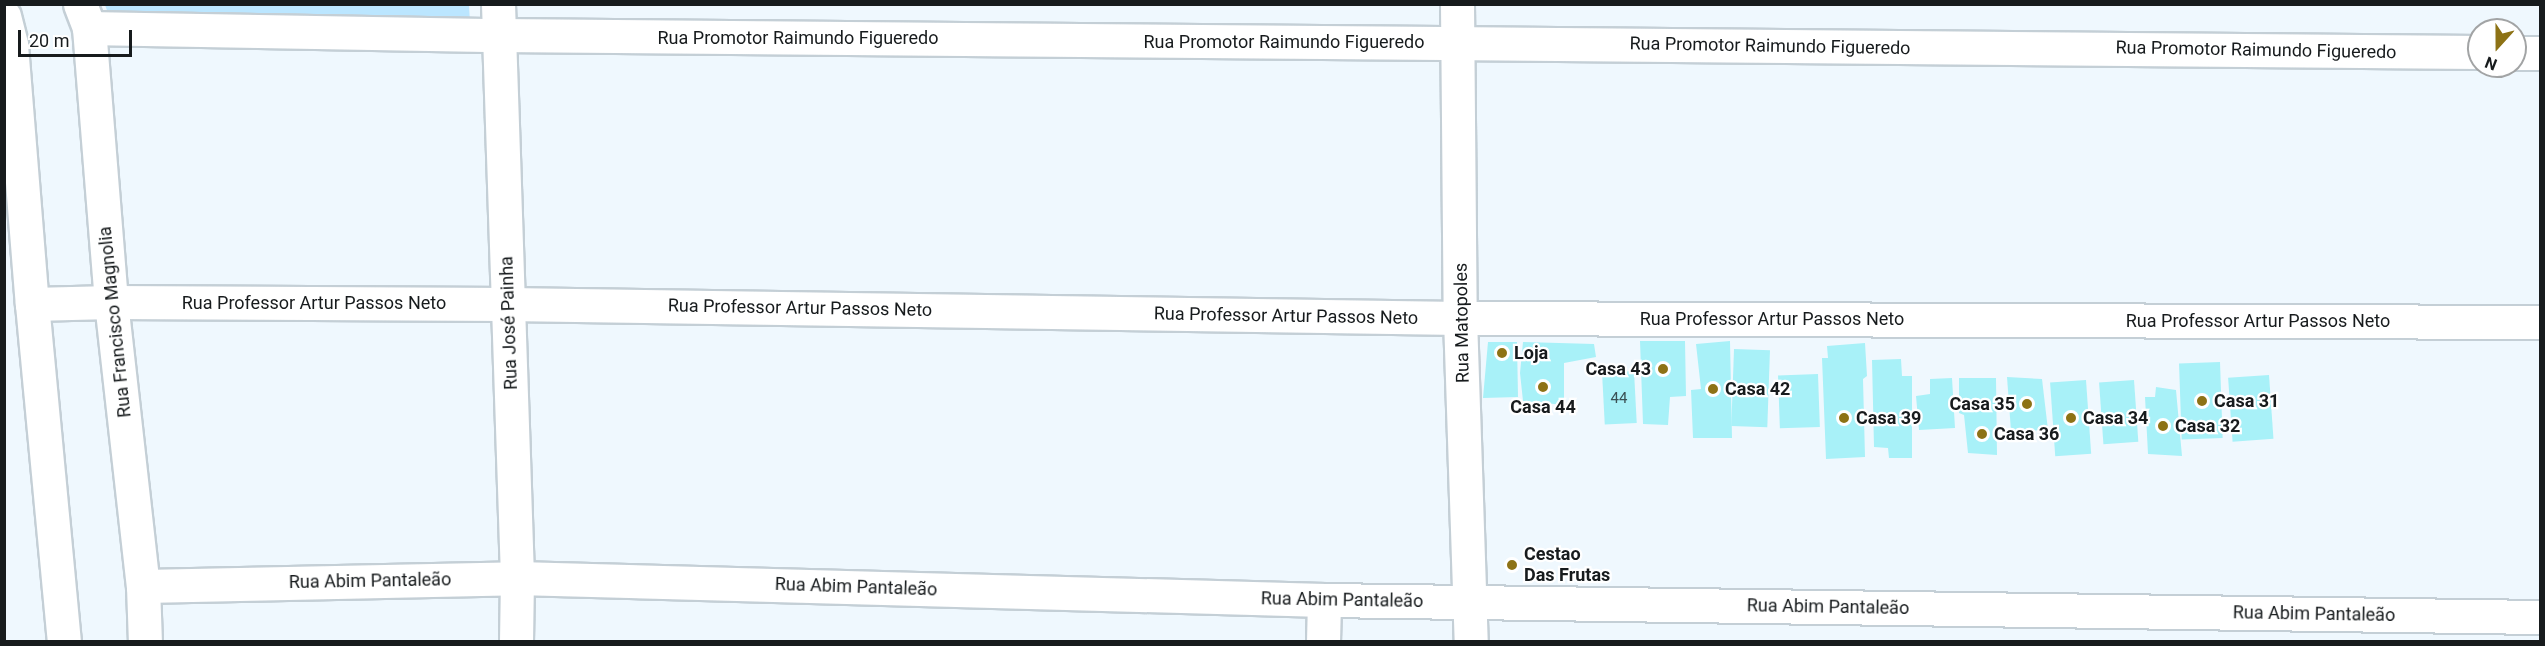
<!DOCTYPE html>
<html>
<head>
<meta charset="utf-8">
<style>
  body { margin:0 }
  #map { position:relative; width:2545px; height:646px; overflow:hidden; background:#eff8fe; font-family:Roboto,sans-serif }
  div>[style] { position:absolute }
  .green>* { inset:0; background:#bbe6ff }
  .building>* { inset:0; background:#a8f1f8; transform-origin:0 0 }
  .roads { filter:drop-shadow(2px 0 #c4cfd6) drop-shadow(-2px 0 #c4cfd6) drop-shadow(0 2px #c4cfd6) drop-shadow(0 -2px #c4cfd6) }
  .minor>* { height:33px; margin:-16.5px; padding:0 16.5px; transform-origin:16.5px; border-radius:16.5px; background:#fff }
  .dots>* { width:16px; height:16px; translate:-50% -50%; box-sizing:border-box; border:3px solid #fff; border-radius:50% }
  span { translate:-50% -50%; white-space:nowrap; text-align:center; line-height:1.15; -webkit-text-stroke:4.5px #fff; paint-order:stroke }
  .number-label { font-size:15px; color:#3b5054 }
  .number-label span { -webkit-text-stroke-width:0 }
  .street-label { font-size:18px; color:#171b1d }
  .poi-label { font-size:18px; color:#171b1d; font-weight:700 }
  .left { translate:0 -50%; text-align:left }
  .right { translate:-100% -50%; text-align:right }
  .frame { position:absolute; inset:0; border:6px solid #171b1d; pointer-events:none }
  .north { position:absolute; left:2467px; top:18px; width:60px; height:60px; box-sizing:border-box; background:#fff; border:2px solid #a2a4a5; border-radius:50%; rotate:201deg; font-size:16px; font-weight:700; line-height:24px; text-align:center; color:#171b1d }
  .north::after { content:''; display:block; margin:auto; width:21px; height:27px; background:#8d7215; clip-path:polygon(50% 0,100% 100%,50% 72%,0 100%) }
  .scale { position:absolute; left:18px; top:30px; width:114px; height:27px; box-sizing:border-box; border:3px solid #171b1d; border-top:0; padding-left:8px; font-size:18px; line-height:21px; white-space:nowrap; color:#171b1d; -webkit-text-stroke:4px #fff; paint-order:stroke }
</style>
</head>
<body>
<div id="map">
  <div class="green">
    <i style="clip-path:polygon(105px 5px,469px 5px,470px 23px,108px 13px)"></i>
  </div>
  <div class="building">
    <i style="clip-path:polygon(1640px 341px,1685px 341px,1686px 396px,1670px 397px,1668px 425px,1643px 424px)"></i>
    <i style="clip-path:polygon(1730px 341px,1732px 438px,1693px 438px,1691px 390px,1701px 389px,1696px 344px)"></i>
    <i style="clip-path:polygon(1488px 342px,1517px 342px,1518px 397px,1483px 398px)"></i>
    <i style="clip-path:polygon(1523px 342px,1594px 344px,1596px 357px,1564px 363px,1564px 405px,1523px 401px,1520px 373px)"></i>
    <i style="clip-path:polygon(1865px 343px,1867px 376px,1863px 379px,1865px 457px,1826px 459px,1822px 358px,1828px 358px,1827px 346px)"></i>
    <i style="left:1734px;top:349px;width:36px;height:77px;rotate:2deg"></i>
    <i style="clip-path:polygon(1901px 359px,1902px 376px,1912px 376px,1912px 458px,1889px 458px,1888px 448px,1874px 447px,1872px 360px)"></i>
    <i style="left:2220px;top:362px;width:76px;height:41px;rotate:88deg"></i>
    <i style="left:1634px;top:371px;width:52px;height:32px;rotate:87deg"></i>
    <i style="left:1818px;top:374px;width:53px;height:40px;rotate:88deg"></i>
    <i style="left:2269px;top:375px;width:64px;height:41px;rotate:86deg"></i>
    <i style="clip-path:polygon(2007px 377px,2042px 379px,2048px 430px,2011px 431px)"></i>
    <i style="clip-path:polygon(1952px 378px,1955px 428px,1919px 430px,1916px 396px,1930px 394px,1930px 379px)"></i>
    <i style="clip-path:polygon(1959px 378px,1996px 378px,1997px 455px,1968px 453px,1964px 415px,1959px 413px)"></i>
    <i style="left:2086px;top:380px;width:74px;height:36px;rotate:86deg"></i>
    <i style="left:2134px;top:380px;width:62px;height:35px;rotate:86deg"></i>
    <i style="clip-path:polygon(2156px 387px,2176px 390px,2182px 456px,2148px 454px,2145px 397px,2155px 397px)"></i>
  </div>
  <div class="roads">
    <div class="minor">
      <i style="left:80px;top:4px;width:26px;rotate:69deg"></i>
      <i style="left:89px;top:28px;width:275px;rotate:85.4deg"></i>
      <i style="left:111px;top:302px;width:286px;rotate:83.6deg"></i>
      <i style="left:143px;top:586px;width:56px;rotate:88deg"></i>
      <i style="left:498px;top:4px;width:574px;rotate:88.1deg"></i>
      <i style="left:517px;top:578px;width:64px;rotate:90.9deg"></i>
      <i style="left:1457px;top:4px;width:314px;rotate:89.5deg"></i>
      <i style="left:1460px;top:318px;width:324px;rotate:88.1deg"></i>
      <i style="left:4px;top:16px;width:30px;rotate:76deg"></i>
      <i style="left:11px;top:45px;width:260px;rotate:85.4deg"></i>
      <i style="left:32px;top:304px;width:340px;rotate:84.6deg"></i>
      <i style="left:89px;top:28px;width:409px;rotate:1deg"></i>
      <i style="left:498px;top:35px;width:1981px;rotate:0.49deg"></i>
      <i style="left:2515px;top:53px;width:25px"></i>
      <i style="left:32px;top:304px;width:79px;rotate:-1.5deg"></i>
      <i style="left:111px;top:302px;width:398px;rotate:0.3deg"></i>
      <i style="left:509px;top:304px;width:951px;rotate:0.84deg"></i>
      <i style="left:1460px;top:318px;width:1080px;rotate:0.21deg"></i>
      <i style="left:143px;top:586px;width:374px;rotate:-1.2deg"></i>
      <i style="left:517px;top:578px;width:807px;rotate:1.56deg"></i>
      <i style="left:1324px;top:600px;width:1216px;rotate:0.8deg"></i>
      <i style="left:1323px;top:642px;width:42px;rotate:-88.6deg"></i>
    </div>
  </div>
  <div class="dots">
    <i style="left:1502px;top:353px;background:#8d7215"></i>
    <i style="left:1663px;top:369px;background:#8d7215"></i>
    <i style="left:1543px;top:387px;background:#8d7215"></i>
    <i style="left:1713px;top:389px;background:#8d7215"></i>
    <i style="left:2202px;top:401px;background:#8d7215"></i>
    <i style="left:2027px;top:404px;background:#8d7215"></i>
    <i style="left:1844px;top:418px;background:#8d7215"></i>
    <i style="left:2071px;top:418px;background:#8d7215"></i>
    <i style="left:2163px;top:426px;background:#8d7215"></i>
    <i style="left:1982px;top:434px;background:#8d7215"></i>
    <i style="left:1512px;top:565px;background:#8d7215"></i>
  </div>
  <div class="number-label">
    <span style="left:1619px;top:399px">44</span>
  </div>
  <div class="street-label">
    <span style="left:798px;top:38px">Rua Promotor Raimundo Figueredo</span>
    <span style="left:1284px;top:42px">Rua Promotor Raimundo Figueredo</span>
    <span style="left:1770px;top:46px;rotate:1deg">Rua Promotor Raimundo Figueredo</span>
    <span style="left:2256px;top:50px;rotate:1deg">Rua Promotor Raimundo Figueredo</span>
    <span style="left:314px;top:303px">Rua Professor Artur Passos Neto</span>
    <span style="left:800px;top:308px;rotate:1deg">Rua Professor Artur Passos Neto</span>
    <span style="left:1286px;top:316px;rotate:1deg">Rua Professor Artur Passos Neto</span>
    <span style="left:1772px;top:319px">Rua Professor Artur Passos Neto</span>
    <span style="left:2258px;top:321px">Rua Professor Artur Passos Neto</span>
    <span style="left:115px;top:322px;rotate:-96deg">Rua Francisco Magnolia</span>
    <span style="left:509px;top:323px;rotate:-92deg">Rua José Painha</span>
    <span style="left:1462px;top:323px;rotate:-91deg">Rua Matopoles</span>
    <span style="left:370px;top:581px;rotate:-1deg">Rua Abim Pantaleão</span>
    <span style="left:856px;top:587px;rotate:2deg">Rua Abim Pantaleão</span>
    <span style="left:1342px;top:600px;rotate:1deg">Rua Abim Pantaleão</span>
    <span style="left:1828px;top:607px;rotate:1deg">Rua Abim Pantaleão</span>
    <span style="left:2314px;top:614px;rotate:1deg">Rua Abim Pantaleão</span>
  </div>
  <div class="poi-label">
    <span class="left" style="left:1514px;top:353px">Loja</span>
    <span class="right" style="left:1651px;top:369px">Casa 43</span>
    <span class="left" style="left:1725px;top:389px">Casa 42</span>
    <span class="left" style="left:2214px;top:401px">Casa 31</span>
    <span class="right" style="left:2015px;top:404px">Casa 35</span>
    <span style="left:1543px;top:407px">Casa 44</span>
    <span class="left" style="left:1856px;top:418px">Casa 39</span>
    <span class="left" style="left:2083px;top:418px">Casa 34</span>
    <span class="left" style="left:2175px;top:426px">Casa 32</span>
    <span class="left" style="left:1994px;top:434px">Casa 36</span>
    <span class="left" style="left:1524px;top:565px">Cestao<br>Das Frutas</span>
  </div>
  <div class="frame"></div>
  <div class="north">N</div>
  <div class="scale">20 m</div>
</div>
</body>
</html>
